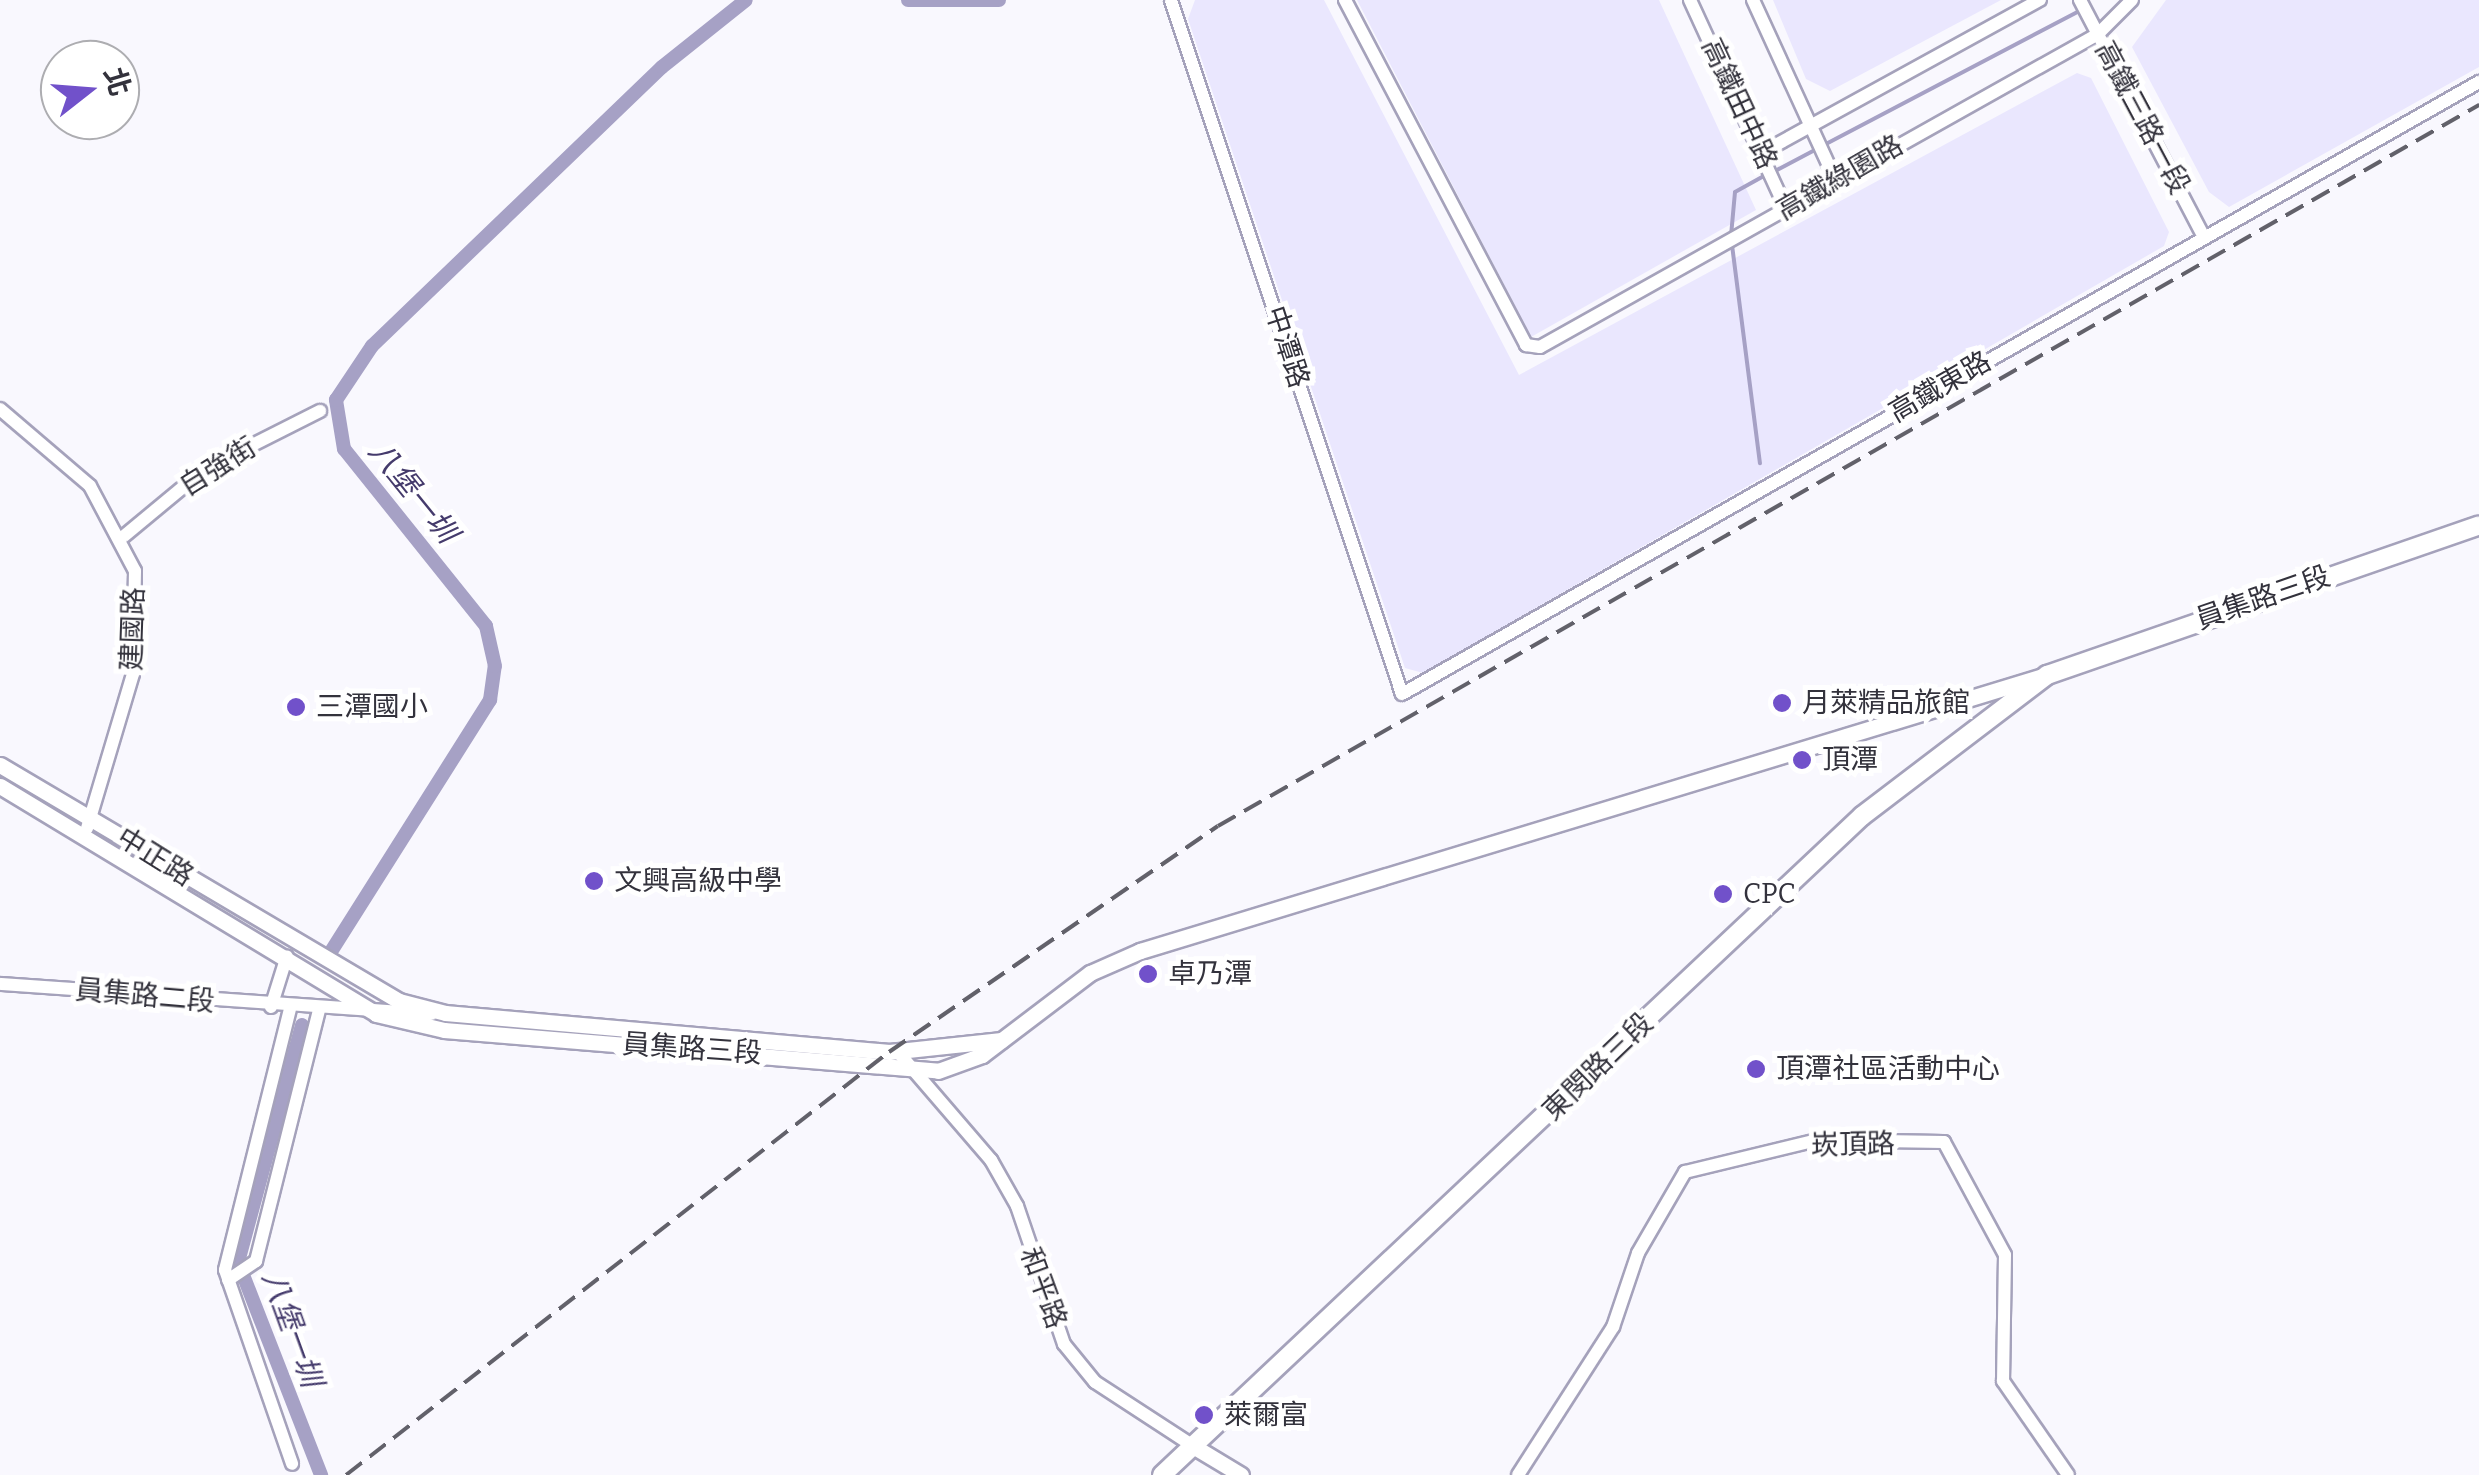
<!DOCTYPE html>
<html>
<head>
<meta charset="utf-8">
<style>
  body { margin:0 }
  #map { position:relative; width:2479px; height:1475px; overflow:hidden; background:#f9f8fe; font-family:Bitter,"Noto Sans TC",serif }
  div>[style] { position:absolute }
  .green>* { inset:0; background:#eae7fe }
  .stream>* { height:4px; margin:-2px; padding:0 2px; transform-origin:2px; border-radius:2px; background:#a6a1c5 }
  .canal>* { height:14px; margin:-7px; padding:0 7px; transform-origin:7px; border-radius:7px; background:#a6a1c5 }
  .roads { filter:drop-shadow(2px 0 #a5a2bb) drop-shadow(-2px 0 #a5a2bb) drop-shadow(0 2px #a5a2bb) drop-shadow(0 -2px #a5a2bb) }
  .minor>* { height:12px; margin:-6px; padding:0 6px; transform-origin:6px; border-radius:6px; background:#fff }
  .tertiary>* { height:15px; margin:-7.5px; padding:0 7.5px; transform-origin:7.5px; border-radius:7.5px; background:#fff }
  .secondary>* { height:18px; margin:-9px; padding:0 9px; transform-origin:9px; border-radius:9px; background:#fff }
  .rail>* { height:4px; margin-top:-2px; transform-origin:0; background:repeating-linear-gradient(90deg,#62616a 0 20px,transparent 0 30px) }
  .dots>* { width:28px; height:28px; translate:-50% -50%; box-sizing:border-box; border:5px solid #fff; border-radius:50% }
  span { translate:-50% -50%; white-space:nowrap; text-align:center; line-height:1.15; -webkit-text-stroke:10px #fff; paint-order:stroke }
  .street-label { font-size:28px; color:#33323c }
  .poi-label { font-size:28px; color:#33323c }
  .left { translate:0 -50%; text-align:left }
  .water-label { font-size:30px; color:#453b6c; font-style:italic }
  .north { position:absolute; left:40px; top:40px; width:100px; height:100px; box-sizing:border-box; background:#fff; border:2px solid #adadb1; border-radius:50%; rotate:73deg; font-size:28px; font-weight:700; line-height:40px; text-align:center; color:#33323c }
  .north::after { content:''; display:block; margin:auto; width:35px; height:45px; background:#7151ca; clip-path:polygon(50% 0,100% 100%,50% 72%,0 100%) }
</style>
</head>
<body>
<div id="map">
  <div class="green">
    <i style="clip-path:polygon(1195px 0,1324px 0,1519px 375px,2077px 73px,2091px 78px,2169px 232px,2164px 246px,1423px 673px,1405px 668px,1188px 19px)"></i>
    <i style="clip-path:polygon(1357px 0,1659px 0,1756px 210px,1531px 337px)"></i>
    <i style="clip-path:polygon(1773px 0,2001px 0,1830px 91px,1806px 79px)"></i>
    <i style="clip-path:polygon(2166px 0,2479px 0,2479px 67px,2229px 207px,2209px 192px,2132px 47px)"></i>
  </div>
  <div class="stream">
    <i style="left:1824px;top:145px;width:290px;rotate:-27.7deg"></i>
    <i style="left:1775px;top:171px;width:45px;rotate:-27.7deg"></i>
    <i style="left:1731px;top:236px;width:44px;rotate:-84.8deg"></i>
    <i style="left:1735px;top:192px;width:35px;rotate:-29deg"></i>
    <i style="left:1732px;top:245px;width:220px;rotate:82.7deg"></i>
  </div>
  <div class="canal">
    <i style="left:908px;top:0;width:91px"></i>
    <i style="left:332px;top:950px;width:296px;rotate:-57.7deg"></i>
    <i style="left:490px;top:700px;width:34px;rotate:-82deg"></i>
    <i style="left:495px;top:666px;width:41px;rotate:-102.7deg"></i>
    <i style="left:486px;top:626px;width:227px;rotate:-128.7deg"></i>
    <i style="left:344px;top:449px;width:50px;rotate:-99.3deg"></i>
    <i style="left:336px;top:400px;width:65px;rotate:-56.3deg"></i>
    <i style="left:372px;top:346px;width:402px;rotate:-43.9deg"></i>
    <i style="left:662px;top:67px;width:107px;rotate:-38.6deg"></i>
    <i style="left:302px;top:1025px;width:245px;rotate:105.1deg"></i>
    <i style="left:238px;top:1262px;width:229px;rotate:68.7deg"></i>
  </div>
  <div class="roads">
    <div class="minor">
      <i style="left:1171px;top:0;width:731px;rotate:71.59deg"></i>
      <i style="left:1402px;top:694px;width:1239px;rotate:-29.61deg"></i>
      <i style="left:1345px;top:0;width:390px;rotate:62.3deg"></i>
      <i style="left:1526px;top:345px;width:14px;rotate:8deg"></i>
      <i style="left:1540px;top:347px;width:640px;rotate:-29.29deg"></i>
      <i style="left:2098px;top:34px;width:48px;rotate:-45deg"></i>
      <i style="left:1690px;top:0;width:230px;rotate:65.3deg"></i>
      <i style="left:1753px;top:0;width:197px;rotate:65.4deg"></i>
      <i style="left:2080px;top:0;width:267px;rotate:62.4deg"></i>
      <i style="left:1763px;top:152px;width:316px;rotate:-28.8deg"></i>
      <i style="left:0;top:409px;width:118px;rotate:40.5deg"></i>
      <i style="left:90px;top:486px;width:96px;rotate:62.1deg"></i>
      <i style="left:135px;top:571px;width:103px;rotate:91.1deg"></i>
      <i style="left:133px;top:674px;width:161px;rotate:106.6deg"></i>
      <i style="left:124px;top:536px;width:105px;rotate:-39.6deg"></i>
      <i style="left:205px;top:469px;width:129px;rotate:-26.8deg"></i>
      <i style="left:0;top:984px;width:432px;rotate:4deg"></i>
      <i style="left:271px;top:1007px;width:53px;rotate:-72.6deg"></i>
      <i style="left:290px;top:1009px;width:269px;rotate:104deg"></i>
      <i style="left:225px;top:1270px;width:205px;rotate:70.9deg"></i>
      <i style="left:898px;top:1052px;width:143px;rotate:49.3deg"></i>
      <i style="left:991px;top:1160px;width:53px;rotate:60.5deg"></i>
      <i style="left:1017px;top:1206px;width:146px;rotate:71.2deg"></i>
      <i style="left:1064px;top:1344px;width:49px;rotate:50.8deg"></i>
      <i style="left:1095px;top:1382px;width:117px;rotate:33.1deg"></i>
      <i style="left:228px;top:1280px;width:34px;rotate:-34deg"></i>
      <i style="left:256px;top:1261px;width:259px;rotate:-75.9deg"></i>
      <i style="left:1518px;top:1475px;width:176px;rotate:-57.3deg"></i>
      <i style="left:1613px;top:1327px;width:78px;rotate:-71.3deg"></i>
      <i style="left:1638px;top:1253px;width:94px;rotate:-59.9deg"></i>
      <i style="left:1685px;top:1172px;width:136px;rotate:-13.6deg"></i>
      <i style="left:1817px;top:1140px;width:127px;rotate:0.9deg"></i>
      <i style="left:1944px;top:1142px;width:128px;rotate:61.6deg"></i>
      <i style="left:2005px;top:1255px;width:126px;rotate:90.9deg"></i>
      <i style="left:2003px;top:1381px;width:114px;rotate:55.3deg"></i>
    </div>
    <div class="tertiary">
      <i style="left:0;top:765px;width:464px;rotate:30.6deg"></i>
      <i style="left:399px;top:1001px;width:48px;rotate:14.6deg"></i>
      <i style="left:445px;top:1013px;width:446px;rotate:5deg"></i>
      <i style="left:889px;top:1052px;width:113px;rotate:-6.1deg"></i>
      <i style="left:0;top:786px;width:440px;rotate:31.2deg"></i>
      <i style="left:376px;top:1014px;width:70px;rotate:13.2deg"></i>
      <i style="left:444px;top:1030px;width:496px;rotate:4.7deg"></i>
      <i style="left:938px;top:1071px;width:47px;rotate:-20deg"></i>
      <i style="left:982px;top:1055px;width:136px;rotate:-37.2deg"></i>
      <i style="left:1090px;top:973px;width:55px;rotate:-23.7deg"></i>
      <i style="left:1140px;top:951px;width:944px;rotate:-16.94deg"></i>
      <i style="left:1193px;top:1446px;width:56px;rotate:31.1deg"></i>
    </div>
    <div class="secondary">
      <i style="left:1162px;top:1475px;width:961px;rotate:-43.27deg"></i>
      <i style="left:1862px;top:816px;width:233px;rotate:-37.3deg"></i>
      <i style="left:2047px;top:675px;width:457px;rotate:-19.1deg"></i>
    </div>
  </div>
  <div class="rail">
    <i style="left:346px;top:1475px;width:688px;rotate:-37.92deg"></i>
    <i style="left:889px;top:1052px;width:399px;rotate:-34.5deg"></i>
    <i style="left:1218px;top:826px;width:1453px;rotate:-29.76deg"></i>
  </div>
  <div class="dots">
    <i style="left:1782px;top:703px;background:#7151ca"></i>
    <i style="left:296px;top:707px;background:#7151ca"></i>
    <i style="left:1802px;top:760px;background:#7151ca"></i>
    <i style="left:594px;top:881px;background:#7151ca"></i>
    <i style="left:1723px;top:894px;background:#7151ca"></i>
    <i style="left:1148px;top:974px;background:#7151ca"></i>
    <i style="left:1756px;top:1069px;background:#7151ca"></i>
    <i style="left:1204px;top:1415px;background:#7151ca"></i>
  </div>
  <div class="street-label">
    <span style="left:1739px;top:104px;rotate:65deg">高鐵田中路</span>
    <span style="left:2142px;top:118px;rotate:62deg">高鐵三路一段</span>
    <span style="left:1840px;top:178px;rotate:-30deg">高鐵綠園路</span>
    <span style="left:1287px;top:347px;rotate:72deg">中潭路</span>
    <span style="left:1940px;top:387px;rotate:-30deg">高鐵東路</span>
    <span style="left:218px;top:467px;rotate:-32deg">自強街</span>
    <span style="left:2263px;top:598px;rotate:-19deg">員集路三段</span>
    <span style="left:133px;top:629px;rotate:-88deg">建國路</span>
    <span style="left:155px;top:857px;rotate:32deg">中正路</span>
    <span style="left:145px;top:996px;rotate:5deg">員集路二段</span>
    <span style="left:692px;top:1049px;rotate:4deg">員集路三段</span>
    <span style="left:1598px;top:1067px;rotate:-44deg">東閔路三段</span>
    <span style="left:1853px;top:1145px;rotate:-1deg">崁頂路</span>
    <span style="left:1043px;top:1288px;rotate:70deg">和平路</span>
  </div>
  <div class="poi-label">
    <span class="left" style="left:1802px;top:703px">月萊精品旅館</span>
    <span class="left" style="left:316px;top:707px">三潭國小</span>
    <span class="left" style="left:1822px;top:760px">頂潭</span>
    <span class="left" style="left:614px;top:881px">文興高級中學</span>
    <span class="left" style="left:1743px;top:894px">CPC</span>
    <span class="left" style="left:1168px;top:974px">卓乃潭</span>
    <span class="left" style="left:1776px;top:1069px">頂潭社區活動中心</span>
    <span class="left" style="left:1224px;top:1415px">萊爾富</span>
  </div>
  <div class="water-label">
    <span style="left:413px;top:492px;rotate:51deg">八堡一圳</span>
    <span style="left:292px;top:1329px;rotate:70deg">八堡一圳</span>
  </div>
  <div class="north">北</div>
</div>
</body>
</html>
